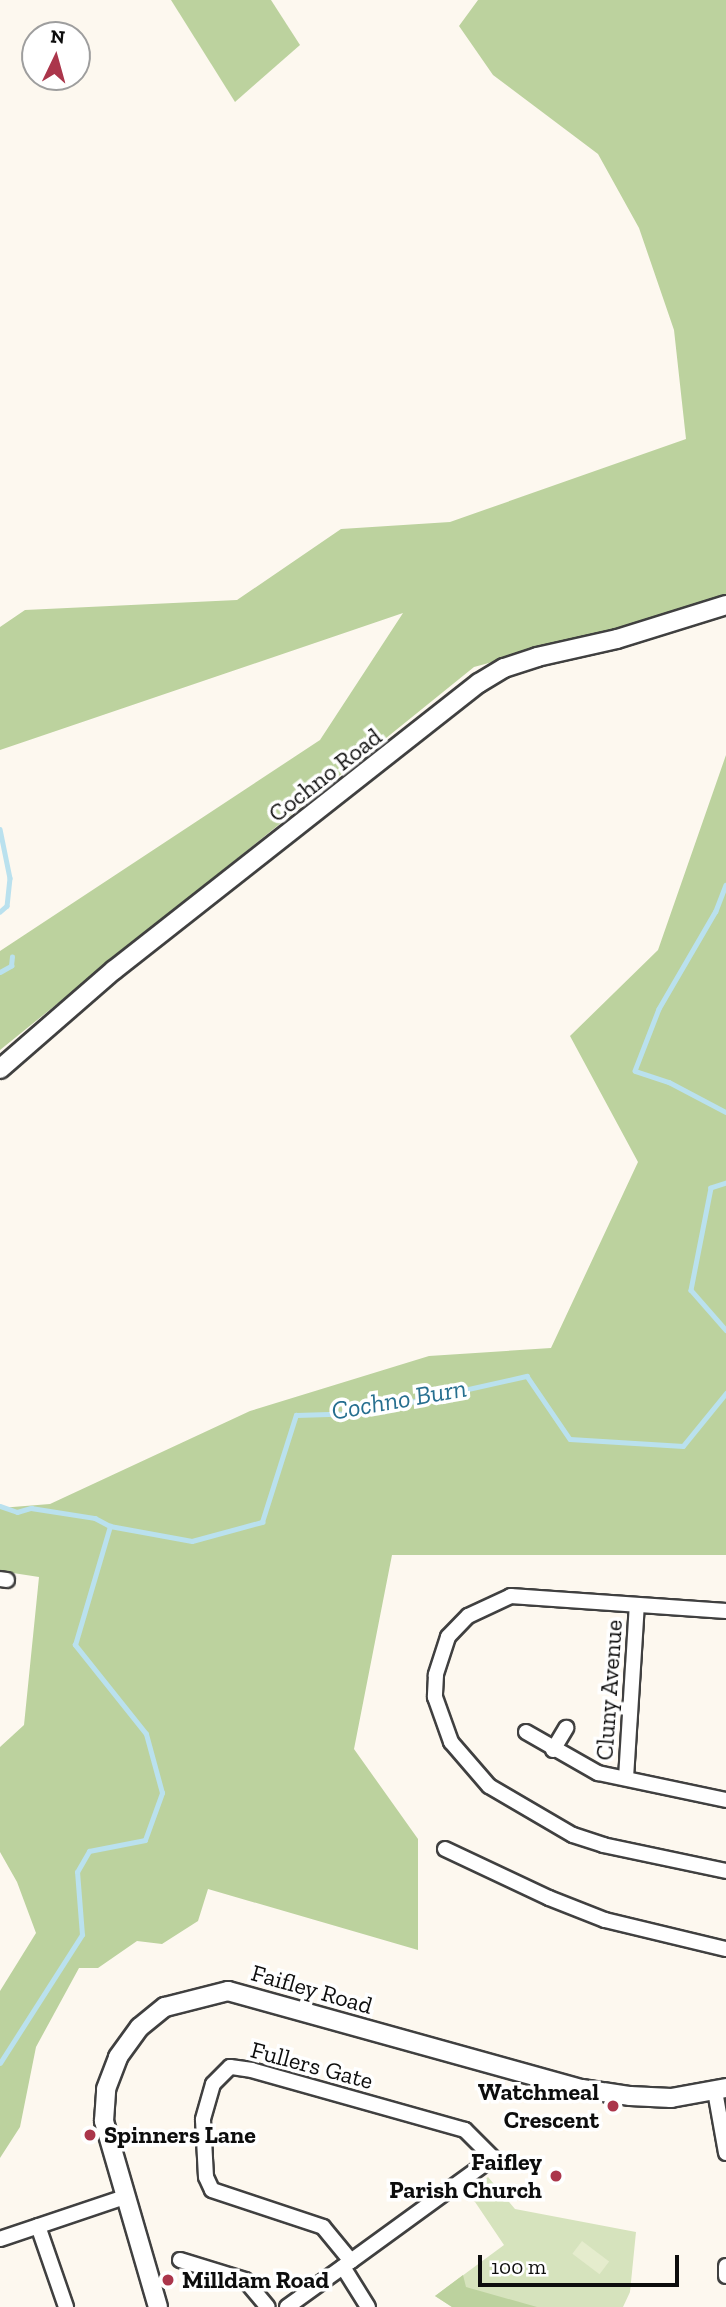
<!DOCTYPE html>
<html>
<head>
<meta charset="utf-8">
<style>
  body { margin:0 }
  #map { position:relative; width:726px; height:2307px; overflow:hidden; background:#fdf8ef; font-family:"Zilla Slab",serif }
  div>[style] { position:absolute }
  .green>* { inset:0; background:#d6e3bd }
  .forest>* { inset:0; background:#bcd29e }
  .pitch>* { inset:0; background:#e5eccd; transform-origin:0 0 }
  .stream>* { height:4.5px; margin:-2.25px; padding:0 2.25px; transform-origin:2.25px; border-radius:2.25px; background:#bae1ee }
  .roads { filter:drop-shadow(2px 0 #404040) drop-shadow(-2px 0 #404040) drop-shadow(0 2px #404040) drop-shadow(0 -2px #404040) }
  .minor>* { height:14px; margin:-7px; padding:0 7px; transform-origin:7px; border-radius:7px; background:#fff }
  .tertiary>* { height:18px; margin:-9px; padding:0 9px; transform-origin:9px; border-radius:9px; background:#fff }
  .dots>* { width:19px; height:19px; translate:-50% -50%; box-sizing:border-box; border:4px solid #fff; border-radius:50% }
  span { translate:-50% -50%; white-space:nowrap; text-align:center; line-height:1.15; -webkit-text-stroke:7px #fff; paint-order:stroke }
  .street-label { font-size:24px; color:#0d0d0d }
  .poi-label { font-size:24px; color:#0d0d0d; font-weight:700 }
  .right { translate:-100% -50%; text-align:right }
  .left { translate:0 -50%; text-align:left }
  .water-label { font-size:26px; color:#266f8f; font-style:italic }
  .north { position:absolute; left:21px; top:21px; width:70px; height:70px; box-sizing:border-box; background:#fff; border:2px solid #9e9e9e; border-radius:50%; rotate:5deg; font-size:19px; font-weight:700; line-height:28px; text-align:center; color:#0d0d0d }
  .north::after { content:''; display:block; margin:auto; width:24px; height:32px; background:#ab364b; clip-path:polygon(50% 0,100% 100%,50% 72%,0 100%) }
  .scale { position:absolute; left:478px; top:2255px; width:201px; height:32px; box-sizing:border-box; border:4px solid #0d0d0d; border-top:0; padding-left:9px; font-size:21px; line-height:24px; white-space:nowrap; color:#0d0d0d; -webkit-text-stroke:5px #fff; paint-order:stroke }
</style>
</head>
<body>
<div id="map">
  <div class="green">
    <i style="clip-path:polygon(488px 2177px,515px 2209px,636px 2232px,630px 2292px,623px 2307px,452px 2307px,435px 2296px,504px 2245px,469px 2193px)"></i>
  </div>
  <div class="forest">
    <i style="clip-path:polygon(171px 0,271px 0,300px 45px,235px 102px)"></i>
    <i style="clip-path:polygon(478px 0,726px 0,726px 599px,474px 667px,0 1050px,0 951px,320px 740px,403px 613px,0 750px,0 627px,25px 610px,237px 600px,341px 529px,450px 522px,686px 439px,674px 330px,639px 228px,598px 154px,493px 75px,459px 26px)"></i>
    <i style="clip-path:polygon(726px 755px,726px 1555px,392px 1555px,354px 1749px,418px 1839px,418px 1950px,208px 1889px,198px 1921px,162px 1944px,137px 1941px,98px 1968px,79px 1968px,36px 2047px,20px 2127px,0 2158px,0 1991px,36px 1933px,17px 1882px,0 1852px,0 1747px,24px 1725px,39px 1577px,0 1571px,0 1508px,50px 1504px,250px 1411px,429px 1356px,551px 1348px,638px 1162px,570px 1036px,658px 950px)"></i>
    <i style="clip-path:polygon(463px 2275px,466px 2287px,537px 2307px,452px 2307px,435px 2296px)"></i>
  </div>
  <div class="pitch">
    <i style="left:582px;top:2241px;width:34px;height:16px;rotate:37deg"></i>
  </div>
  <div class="stream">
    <i style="left:0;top:829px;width:50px;rotate:78.5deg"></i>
    <i style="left:10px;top:878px;width:28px;rotate:96deg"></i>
    <i style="left:7px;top:906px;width:9px;rotate:139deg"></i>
    <i style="left:726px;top:885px;width:28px;rotate:111deg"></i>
    <i style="left:716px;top:911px;width:113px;rotate:120.2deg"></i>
    <i style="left:659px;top:1009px;width:66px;rotate:111.2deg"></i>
    <i style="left:635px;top:1071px;width:36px;rotate:18deg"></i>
    <i style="left:669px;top:1082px;width:64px;rotate:27.8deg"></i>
    <i style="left:0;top:972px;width:13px;rotate:-29deg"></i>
    <i style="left:11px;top:966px;width:9px;rotate:-84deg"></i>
    <i style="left:726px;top:1183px;width:16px;rotate:162deg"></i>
    <i style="left:711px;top:1188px;width:104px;rotate:101.1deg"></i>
    <i style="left:691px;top:1290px;width:53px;rotate:48.8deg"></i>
    <i style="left:0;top:1506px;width:18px;rotate:19deg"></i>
    <i style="left:17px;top:1512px;width:15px;rotate:-16deg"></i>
    <i style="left:31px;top:1508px;width:65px;rotate:8.9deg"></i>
    <i style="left:95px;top:1518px;width:17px;rotate:28deg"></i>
    <i style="left:0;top:2063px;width:152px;rotate:-57.4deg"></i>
    <i style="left:82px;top:1935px;width:63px;rotate:-94.5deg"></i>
    <i style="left:77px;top:1872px;width:24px;rotate:-60deg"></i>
    <i style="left:89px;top:1851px;width:57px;rotate:-11.1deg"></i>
    <i style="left:145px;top:1840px;width:50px;rotate:-70.1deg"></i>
    <i style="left:162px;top:1793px;width:61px;rotate:-105.2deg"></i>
    <i style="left:146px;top:1734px;width:114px;rotate:-128.6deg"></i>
    <i style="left:75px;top:1645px;width:124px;rotate:-73.6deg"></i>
    <i style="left:110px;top:1526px;width:83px;rotate:10.4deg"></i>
    <i style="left:192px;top:1541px;width:73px;rotate:-15.2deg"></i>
    <i style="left:262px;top:1522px;width:112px;rotate:-72.4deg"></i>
    <i style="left:296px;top:1415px;width:65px;rotate:-1.8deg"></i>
    <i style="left:361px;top:1413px;width:170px;rotate:-12.6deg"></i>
    <i style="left:527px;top:1376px;width:76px;rotate:55.7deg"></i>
    <i style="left:570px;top:1439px;width:113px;rotate:3.5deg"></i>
    <i style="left:683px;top:1446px;width:68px;rotate:-50.9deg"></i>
  </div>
  <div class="roads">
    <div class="minor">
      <i style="left:0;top:1579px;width:7px;rotate:8deg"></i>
      <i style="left:726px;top:1611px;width:216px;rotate:-176deg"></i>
      <i style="left:511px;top:1596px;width:47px;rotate:155.1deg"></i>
      <i style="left:468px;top:1616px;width:29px;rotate:134deg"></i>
      <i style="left:448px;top:1637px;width:40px;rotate:108deg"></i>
      <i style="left:436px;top:1675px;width:22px;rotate:93deg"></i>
      <i style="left:435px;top:1697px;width:48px;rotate:70.4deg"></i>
      <i style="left:451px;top:1742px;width:58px;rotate:49.2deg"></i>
      <i style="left:489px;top:1786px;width:97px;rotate:30.3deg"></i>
      <i style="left:573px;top:1835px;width:32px;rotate:18deg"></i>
      <i style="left:603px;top:1845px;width:126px;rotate:11.9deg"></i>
      <i style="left:526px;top:1732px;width:83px;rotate:29.7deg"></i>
      <i style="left:598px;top:1773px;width:131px;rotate:11.9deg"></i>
      <i style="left:553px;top:1750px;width:26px;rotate:-59deg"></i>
      <i style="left:626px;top:1778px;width:173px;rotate:-86.4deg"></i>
      <i style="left:445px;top:1849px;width:115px;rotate:25.2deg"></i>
      <i style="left:549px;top:1898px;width:60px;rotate:21.4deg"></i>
      <i style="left:605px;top:1920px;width:124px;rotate:13.5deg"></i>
      <i style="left:715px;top:2091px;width:63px;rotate:79.9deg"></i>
      <i style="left:38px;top:2226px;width:86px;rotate:70.9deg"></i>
      <i style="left:0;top:2239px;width:132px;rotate:-18.6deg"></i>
      <i style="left:180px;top:2260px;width:68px;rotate:17.1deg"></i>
      <i style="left:245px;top:2280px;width:35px;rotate:50deg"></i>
      <i style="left:726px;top:2266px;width:10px;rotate:90deg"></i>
      <i style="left:343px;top:2267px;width:47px;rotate:58deg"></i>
      <i style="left:287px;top:2307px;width:79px;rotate:-35.7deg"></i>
      <i style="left:351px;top:2261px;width:175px;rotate:-36deg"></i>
      <i style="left:493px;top:2158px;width:40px;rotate:-135deg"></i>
      <i style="left:465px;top:2130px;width:221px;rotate:-164.3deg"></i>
      <i style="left:252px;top:2070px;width:22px;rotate:-172deg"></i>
      <i style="left:230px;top:2067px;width:24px;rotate:135deg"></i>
      <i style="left:213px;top:2084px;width:37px;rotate:106deg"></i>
      <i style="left:203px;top:2120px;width:57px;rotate:87deg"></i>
      <i style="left:206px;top:2177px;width:14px;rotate:65deg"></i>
      <i style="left:212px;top:2190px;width:117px;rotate:18.4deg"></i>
      <i style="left:323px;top:2227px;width:44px;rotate:50.5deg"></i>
    </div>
    <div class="tertiary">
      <i style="left:0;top:1069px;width:151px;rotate:-41deg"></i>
      <i style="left:114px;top:970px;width:464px;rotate:-38.2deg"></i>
      <i style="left:479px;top:683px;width:29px;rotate:-31deg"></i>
      <i style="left:504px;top:668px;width:35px;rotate:-18deg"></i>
      <i style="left:537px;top:657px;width:82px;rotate:-12.7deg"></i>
      <i style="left:617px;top:639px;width:114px;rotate:-17.3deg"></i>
      <i style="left:158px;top:2307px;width:194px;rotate:-106.2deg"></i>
      <i style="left:104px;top:2121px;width:32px;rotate:-86deg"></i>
      <i style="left:106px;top:2089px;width:34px;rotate:-69deg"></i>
      <i style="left:118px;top:2057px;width:37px;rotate:-54deg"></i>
      <i style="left:140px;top:2027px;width:32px;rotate:-39deg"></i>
      <i style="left:165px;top:2007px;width:65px;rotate:-14.3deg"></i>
      <i style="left:228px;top:1991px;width:367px;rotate:15.5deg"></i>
      <i style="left:582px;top:2089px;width:49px;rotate:8.3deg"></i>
      <i style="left:630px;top:2096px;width:41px;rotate:2.8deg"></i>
      <i style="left:671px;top:2098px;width:56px;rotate:-10.3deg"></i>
    </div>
  </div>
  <div class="dots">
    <i style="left:613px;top:2106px;background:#ab364b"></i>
    <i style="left:90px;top:2135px;background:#ab364b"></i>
    <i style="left:556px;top:2176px;background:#ab364b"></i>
    <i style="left:168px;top:2280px;background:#ab364b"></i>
  </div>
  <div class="street-label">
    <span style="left:325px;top:775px;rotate:-38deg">Cochno Road</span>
    <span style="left:609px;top:1690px;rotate:-86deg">Cluny Avenue</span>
    <span style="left:312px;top:1989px;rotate:16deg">Faifley Road</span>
    <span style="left:312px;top:2065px;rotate:15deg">Fullers Gate</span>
  </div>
  <div class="poi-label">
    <span class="right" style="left:599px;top:2106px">Watchmeal<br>Crescent</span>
    <span class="left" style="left:104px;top:2135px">Spinners Lane</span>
    <span class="right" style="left:542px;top:2176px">Faifley<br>Parish Church</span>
    <span class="left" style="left:182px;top:2280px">Milldam Road</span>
  </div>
  <div class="water-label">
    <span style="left:399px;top:1400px;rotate:-10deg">Cochno Burn</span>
  </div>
  <div class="north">N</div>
  <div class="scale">100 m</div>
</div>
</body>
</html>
